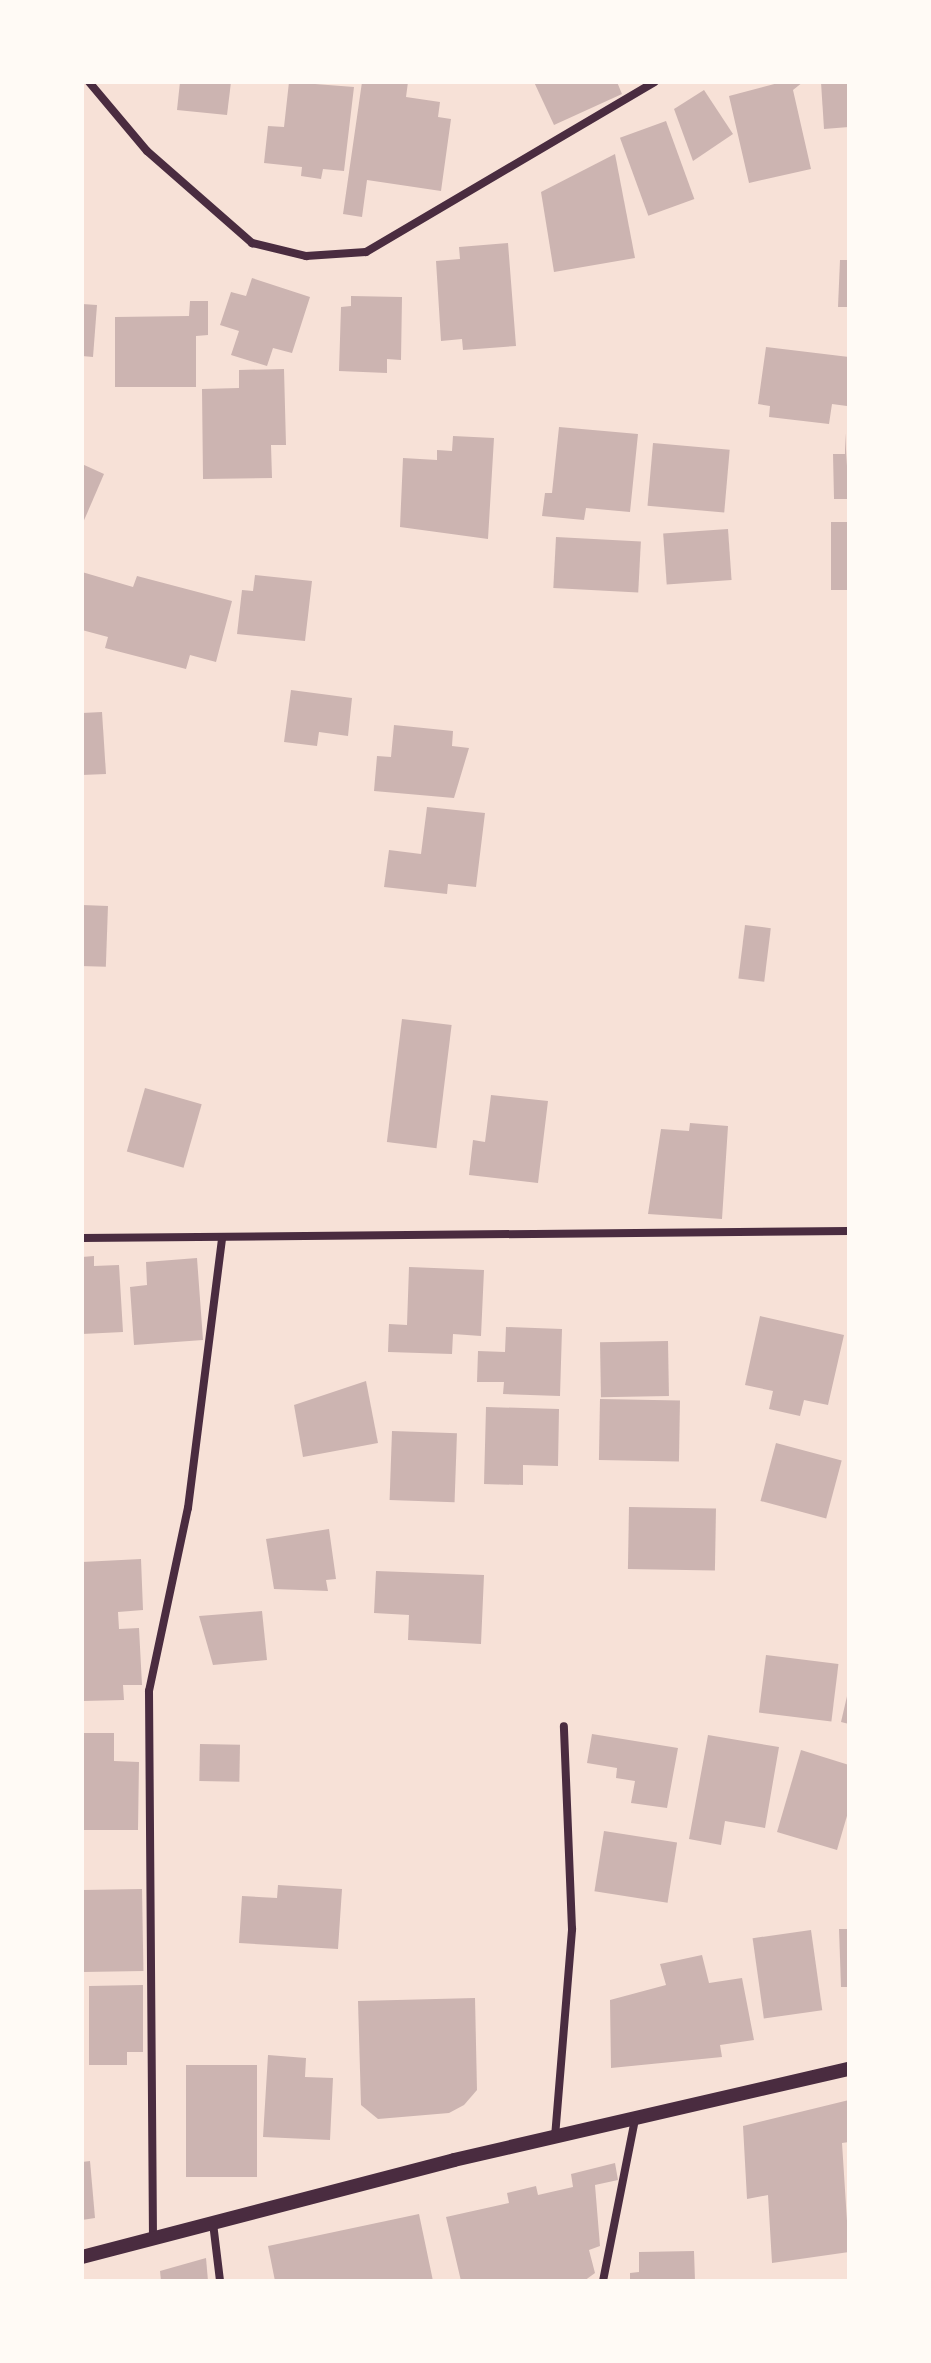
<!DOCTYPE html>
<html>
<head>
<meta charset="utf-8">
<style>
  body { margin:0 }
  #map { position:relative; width:931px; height:2363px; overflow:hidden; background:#f7e1d7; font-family:Roboto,sans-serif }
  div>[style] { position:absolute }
  .building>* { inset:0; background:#ccb4b1; transform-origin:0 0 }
  .minor>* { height:8px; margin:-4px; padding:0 4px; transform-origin:4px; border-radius:4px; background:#4a2c40 }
  .tertiary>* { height:14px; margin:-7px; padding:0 7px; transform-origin:7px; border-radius:7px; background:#4a2c40 }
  span { translate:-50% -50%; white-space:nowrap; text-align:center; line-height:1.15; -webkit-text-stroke:8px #fffaf5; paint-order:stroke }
  .frame { position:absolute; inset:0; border:84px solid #fffaf5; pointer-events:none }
</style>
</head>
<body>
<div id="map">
  <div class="building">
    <i style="clip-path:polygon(180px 82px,231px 82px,227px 115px,177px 110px)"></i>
    <i style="clip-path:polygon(289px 82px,354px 87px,344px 171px,323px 169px,321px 179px,301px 176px,302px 167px,264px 163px,268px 126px,284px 127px)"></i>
    <i style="clip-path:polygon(362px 82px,408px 82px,406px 97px,440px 102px,438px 117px,451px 119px,441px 191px,367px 180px,362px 217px,343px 214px)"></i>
    <i style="clip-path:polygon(534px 82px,617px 82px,622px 94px,554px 125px)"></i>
    <i style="clip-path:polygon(782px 82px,803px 82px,793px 90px,811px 169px,749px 183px,729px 96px)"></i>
    <i style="clip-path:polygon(821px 82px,849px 82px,849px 127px,824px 129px)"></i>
    <i style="clip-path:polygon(704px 90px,733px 134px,693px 161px,674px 109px)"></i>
    <i style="left:666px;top:121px;width:83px;height:49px;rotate:70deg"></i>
    <i style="clip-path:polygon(615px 154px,635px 258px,554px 272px,541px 192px)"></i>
    <i style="clip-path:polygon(508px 243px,516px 346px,463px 350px,462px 339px,441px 341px,436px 261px,460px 259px,459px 247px)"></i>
    <i style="clip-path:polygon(840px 260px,849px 260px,849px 307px,838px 307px)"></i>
    <i style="clip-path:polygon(252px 278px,310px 297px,292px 353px,273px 348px,267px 366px,231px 355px,239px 331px,220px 325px,231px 292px,246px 296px)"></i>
    <i style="clip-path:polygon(351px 296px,402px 297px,401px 360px,387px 359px,387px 373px,339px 371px,341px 307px,351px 306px)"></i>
    <i style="clip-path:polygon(190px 301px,208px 301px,208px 335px,196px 336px,196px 387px,115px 387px,115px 317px,189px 316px)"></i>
    <i style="clip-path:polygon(82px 304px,97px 305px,93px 357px,82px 356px)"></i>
    <i style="clip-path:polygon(766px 347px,849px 357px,847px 406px,832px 404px,829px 424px,769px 417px,770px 406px,758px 404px)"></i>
    <i style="clip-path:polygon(284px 369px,286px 445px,271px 445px,272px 478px,203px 479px,202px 389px,239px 388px,239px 370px)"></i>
    <i style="clip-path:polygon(559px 427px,638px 434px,630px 512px,586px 508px,584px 520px,542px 516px,545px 493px,552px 493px)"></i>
    <i style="clip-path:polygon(845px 433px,849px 499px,834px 499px,833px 454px,845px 454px)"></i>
    <i style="clip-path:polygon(453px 436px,494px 438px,488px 539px,400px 527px,403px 458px,437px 460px,437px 450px,452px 451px)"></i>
    <i style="left:653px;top:443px;width:77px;height:63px;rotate:5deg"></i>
    <i style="clip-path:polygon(82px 464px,104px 474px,82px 525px)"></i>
    <i style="left:831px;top:522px;width:18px;height:68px"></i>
    <i style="left:728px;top:529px;width:51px;height:65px;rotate:86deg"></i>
    <i style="left:556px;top:537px;width:85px;height:51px;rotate:3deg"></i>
    <i style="clip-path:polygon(82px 572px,133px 587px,137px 576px,232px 601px,216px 662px,190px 655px,186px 669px,105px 648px,108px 637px,82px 630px)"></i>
    <i style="clip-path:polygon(255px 575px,312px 581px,305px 641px,237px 634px,242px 590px,253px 591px)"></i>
    <i style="clip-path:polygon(291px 690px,352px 698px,348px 736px,319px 732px,317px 746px,284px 742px)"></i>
    <i style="clip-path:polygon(102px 712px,106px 774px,82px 775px,82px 713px)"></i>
    <i style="clip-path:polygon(394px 725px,453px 731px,452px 746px,469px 748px,454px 798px,374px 791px,377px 756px,391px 757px)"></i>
    <i style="clip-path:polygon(427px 807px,485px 813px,476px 887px,448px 884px,447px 894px,384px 887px,389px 850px,421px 854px)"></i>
    <i style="left:82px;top:905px;width:26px;height:61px;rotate:2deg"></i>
    <i style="left:745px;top:925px;width:26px;height:54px;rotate:7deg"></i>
    <i style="left:402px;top:1019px;width:50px;height:124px;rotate:7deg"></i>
    <i style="left:145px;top:1088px;width:59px;height:66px;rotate:16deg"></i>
    <i style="clip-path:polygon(491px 1095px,548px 1101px,538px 1183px,469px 1175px,473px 1140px,485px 1142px)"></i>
    <i style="clip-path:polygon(690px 1123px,728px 1126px,722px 1219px,648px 1214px,661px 1129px,689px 1131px)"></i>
    <i style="clip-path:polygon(94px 1256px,94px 1266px,119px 1265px,123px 1332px,82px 1334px,82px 1257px)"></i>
    <i style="clip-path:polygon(197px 1258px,203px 1340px,134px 1345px,130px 1287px,147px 1285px,146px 1262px)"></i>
    <i style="clip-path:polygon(409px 1267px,484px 1270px,481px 1336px,453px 1334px,452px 1354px,388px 1352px,389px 1324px,407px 1325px)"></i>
    <i style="clip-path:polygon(760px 1316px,844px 1335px,828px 1405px,804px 1400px,800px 1416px,769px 1409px,773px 1391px,745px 1385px)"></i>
    <i style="clip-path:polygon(506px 1327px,562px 1329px,560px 1396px,503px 1394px,504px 1382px,477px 1382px,478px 1351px,505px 1352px)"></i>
    <i style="left:668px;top:1341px;width:55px;height:68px;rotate:89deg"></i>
    <i style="clip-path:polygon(366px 1381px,378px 1443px,303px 1457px,294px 1405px)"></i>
    <i style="left:600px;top:1399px;width:80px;height:61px;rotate:1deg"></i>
    <i style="clip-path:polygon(486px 1407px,559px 1409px,558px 1466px,523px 1465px,523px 1485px,484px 1484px)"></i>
    <i style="left:392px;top:1431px;width:65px;height:69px;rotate:2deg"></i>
    <i style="left:776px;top:1443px;width:68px;height:60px;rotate:15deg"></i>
    <i style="left:629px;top:1507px;width:87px;height:62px;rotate:1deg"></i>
    <i style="clip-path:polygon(329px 1529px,336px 1579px,326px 1580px,328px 1591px,274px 1589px,266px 1539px)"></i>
    <i style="clip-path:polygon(141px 1559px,143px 1610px,118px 1612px,119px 1629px,139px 1628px,142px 1685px,123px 1685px,124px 1700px,83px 1701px,82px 1562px)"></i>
    <i style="clip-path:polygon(376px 1571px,484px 1575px,481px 1644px,408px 1640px,409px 1615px,374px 1613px)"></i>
    <i style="clip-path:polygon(262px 1611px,267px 1660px,213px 1665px,199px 1616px)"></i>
    <i style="left:766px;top:1655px;width:73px;height:58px;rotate:7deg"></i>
    <i style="clip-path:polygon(848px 1692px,849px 1693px,849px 1724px,841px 1722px)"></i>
    <i style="clip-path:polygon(82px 1733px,114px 1733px,114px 1761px,139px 1762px,138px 1830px,83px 1830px)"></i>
    <i style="clip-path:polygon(592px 1734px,678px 1748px,667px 1808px,631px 1803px,635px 1781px,616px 1778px,617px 1768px,587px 1763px)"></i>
    <i style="clip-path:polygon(708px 1735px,779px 1747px,765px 1828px,725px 1821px,721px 1845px,689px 1839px)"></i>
    <i style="left:200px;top:1744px;width:40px;height:37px;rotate:1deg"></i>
    <i style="clip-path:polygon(801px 1750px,849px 1765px,849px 1809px,837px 1850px,777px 1832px)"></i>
    <i style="left:604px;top:1831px;width:74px;height:61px;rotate:9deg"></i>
    <i style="clip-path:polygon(278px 1885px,342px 1889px,338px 1949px,239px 1943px,242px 1896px,277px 1898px)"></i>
    <i style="left:142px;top:1889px;width:82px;height:60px;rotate:89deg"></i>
    <i style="clip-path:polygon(839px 1929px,849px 1929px,849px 1987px,841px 1987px)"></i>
    <i style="left:811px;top:1930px;width:81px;height:59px;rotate:82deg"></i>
    <i style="clip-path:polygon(702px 1955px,709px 1983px,742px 1978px,754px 2040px,720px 2045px,722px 2057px,611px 2068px,610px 2000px,666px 1985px,660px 1964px)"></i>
    <i style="clip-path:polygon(143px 1985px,143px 2052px,127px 2052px,127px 2065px,89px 2065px,89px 1986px)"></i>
    <i style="clip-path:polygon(475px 1998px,477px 2090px,464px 2105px,449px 2113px,378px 2119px,361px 2105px,358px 2001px)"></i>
    <i style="clip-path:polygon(268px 2055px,306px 2058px,305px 2077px,333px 2078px,330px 2140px,263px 2137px)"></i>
    <i style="left:186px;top:2065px;width:71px;height:112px"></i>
    <i style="clip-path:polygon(849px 2100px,849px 2142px,842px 2143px,849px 2252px,772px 2263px,768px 2195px,747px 2199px,743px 2126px)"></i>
    <i style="clip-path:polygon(90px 2161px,95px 2218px,82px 2220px,82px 2162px)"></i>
    <i style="clip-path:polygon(615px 2163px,618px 2180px,595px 2185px,600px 2246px,589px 2250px,595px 2273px,584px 2281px,461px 2281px,446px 2217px,509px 2203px,507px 2193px,536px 2186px,538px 2195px,573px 2187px,571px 2174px)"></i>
    <i style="clip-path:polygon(419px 2214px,433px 2281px,275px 2281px,268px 2246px)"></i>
    <i style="clip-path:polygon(694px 2251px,695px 2281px,630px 2281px,630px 2273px,639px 2272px,639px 2252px)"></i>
    <i style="clip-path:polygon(206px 2258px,208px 2281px,161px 2281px,160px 2271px)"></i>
  </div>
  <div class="minor">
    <i style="left:89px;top:82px;width:90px;rotate:50deg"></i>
    <i style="left:147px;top:151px;width:140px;rotate:41.2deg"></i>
    <i style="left:252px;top:243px;width:56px;rotate:13.5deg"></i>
    <i style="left:306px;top:256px;width:60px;rotate:-3.8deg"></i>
    <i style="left:366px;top:252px;width:335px;rotate:-30.5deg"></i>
    <i style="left:82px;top:1238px;width:767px;rotate:-0.52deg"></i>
    <i style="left:555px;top:2137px;width:209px;rotate:-85.3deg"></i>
    <i style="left:572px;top:1929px;width:203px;rotate:-92.3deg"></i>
    <i style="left:213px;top:2223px;width:58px;rotate:83.1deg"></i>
    <i style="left:153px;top:2238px;width:547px;rotate:-90.42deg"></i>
    <i style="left:149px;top:1691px;width:187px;rotate:-78deg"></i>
    <i style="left:188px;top:1508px;width:272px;rotate:-82.8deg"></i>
    <i style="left:603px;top:2281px;width:165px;rotate:-78.8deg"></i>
  </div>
  <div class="tertiary">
    <i style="left:82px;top:2257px;width:384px;rotate:-14.6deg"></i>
    <i style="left:454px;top:2160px;width:405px;rotate:-13deg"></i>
  </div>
  <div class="frame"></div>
</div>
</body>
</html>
